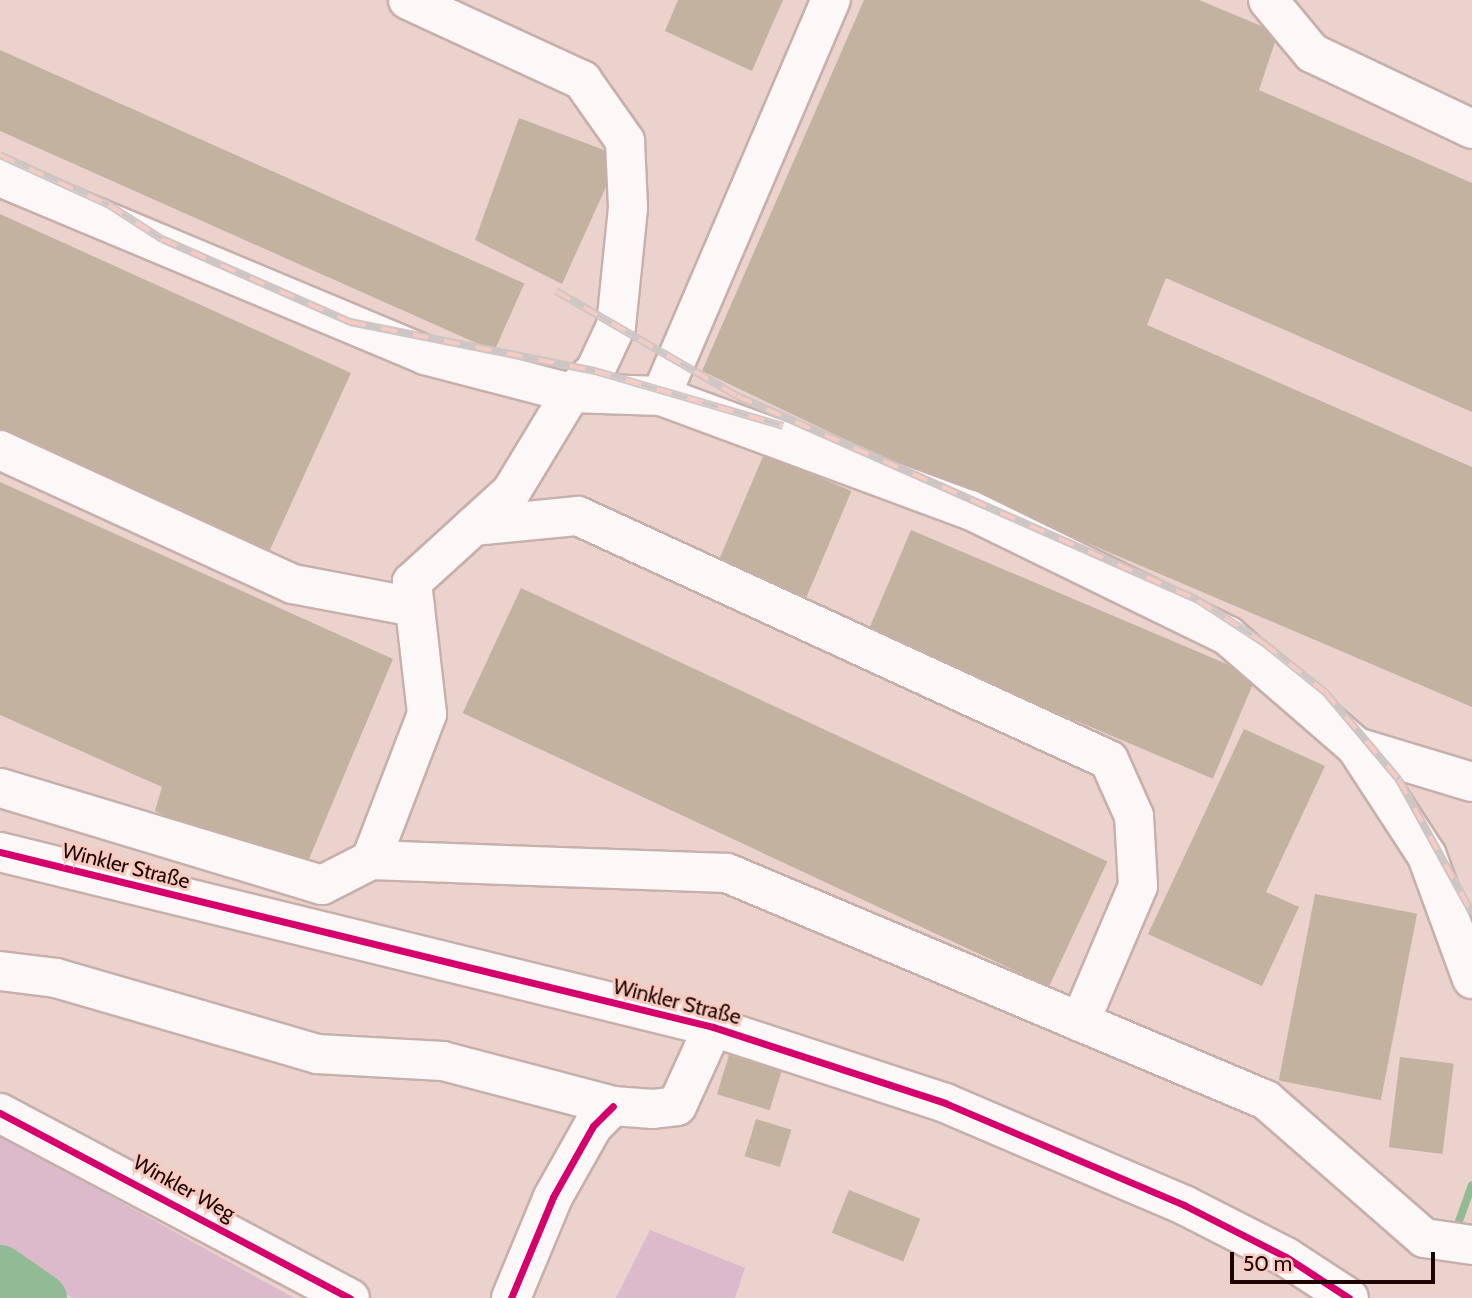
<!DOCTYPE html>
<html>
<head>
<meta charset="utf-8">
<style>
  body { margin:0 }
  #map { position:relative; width:1472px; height:1298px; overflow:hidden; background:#ebd2cd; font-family:Cabin,sans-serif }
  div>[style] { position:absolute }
  .green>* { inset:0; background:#dcbacb }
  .stream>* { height:8px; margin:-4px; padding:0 4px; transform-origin:4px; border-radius:4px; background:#90bb94 }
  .river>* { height:49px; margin:-24.5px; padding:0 24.5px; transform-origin:24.5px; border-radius:24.5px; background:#90bb94 }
  .building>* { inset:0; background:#c3b2a0; transform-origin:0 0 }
  .roads { filter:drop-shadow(2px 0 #c7afaa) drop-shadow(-2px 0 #c7afaa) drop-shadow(0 2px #c7afaa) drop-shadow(0 -2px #c7afaa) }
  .minor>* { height:38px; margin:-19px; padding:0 19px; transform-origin:19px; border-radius:19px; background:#fcf8f8 }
  .rail>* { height:8px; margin-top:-4px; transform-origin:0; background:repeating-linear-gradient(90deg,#f8cac0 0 16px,#cec6c4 0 32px); box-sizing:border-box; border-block:2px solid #cec6c4 }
  .cycleway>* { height:7px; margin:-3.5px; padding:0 3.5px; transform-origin:3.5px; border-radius:3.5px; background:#d6006c }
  span { translate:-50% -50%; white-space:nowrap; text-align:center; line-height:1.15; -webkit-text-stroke:6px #f8cac0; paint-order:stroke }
  .street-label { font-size:21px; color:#1d0503 }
  .scale { position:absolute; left:1230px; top:1252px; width:205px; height:32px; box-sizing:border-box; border:4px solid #1d0503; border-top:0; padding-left:9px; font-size:21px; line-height:24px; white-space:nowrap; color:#1d0503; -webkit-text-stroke:5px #f8cac0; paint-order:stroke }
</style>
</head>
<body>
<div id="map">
  <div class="green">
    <i style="clip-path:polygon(0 1136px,112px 1197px,294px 1298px,73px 1298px,53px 1288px,0 1245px)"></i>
    <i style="clip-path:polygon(650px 1230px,745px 1268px,735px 1298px,616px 1298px)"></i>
  </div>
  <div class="stream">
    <i style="left:1458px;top:1224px;width:41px;rotate:-70.3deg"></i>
  </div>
  <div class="river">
    <i style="left:0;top:1269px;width:51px;rotate:34.6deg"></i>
  </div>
  <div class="building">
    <i style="clip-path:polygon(678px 0,783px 0,752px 71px,665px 31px)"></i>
    <i style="clip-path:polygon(864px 0,1199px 0,1278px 33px,1259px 90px,1472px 183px,1472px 412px,1166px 278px,1147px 325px,1472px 467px,1472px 707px,846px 440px,702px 371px)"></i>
    <i style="left:0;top:50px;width:574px;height:74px;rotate:24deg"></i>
    <i style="clip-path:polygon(519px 118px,620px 156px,562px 284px,475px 240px)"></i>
    <i style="clip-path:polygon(0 214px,351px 373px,269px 552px,0 430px)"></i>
    <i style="left:764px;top:454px;width:95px;height:115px;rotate:23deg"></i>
    <i style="clip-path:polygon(0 482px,393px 659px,301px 878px,155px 811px,162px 787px,0 715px)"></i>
    <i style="left:911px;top:530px;width:375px;height:111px;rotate:23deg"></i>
    <i style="left:521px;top:588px;width:647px;height:138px;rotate:25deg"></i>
    <i style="clip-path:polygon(1244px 729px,1325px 766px,1266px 892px,1299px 907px,1262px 986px,1148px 934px)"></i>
    <i style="left:1315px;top:894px;width:104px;height:190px;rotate:11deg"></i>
    <i style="left:729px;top:1055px;width:55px;height:41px;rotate:17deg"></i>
    <i style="left:1400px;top:1057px;width:54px;height:91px;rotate:7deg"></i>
    <i style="left:756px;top:1119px;width:37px;height:39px;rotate:17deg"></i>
    <i style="left:849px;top:1190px;width:77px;height:46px;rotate:22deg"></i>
  </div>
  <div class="roads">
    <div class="minor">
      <i style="left:408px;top:0;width:192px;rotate:24.7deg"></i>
      <i style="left:582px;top:80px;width:75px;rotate:54.8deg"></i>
      <i style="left:625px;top:141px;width:67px;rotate:87.4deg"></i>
      <i style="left:628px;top:208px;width:119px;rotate:95.8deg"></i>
      <i style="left:616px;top:326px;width:50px;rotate:115deg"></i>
      <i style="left:595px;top:371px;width:33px;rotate:137deg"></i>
      <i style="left:1268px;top:0;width:69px;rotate:50.3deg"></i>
      <i style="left:1312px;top:53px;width:177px;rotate:25.4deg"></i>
      <i style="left:0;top:177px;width:461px;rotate:22.7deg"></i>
      <i style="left:425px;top:355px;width:151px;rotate:14.6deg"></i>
      <i style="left:571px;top:393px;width:116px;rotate:121.2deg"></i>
      <i style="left:511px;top:492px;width:134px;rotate:137.7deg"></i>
      <i style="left:412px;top:582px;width:133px;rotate:83.5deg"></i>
      <i style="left:427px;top:714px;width:156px;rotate:111deg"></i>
      <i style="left:371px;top:860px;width:55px;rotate:153deg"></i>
      <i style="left:322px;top:885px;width:336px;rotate:-163.2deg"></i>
      <i style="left:571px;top:393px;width:90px;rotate:1.9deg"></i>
      <i style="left:661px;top:396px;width:329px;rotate:20.3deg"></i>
      <i style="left:970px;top:510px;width:287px;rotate:26deg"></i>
      <i style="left:1228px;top:636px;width:169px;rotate:40.9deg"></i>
      <i style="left:1356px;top:747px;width:130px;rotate:56.9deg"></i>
      <i style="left:1427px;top:856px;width:131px;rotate:69.9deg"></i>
      <i style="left:661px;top:396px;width:431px;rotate:-66.8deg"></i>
      <i style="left:0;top:450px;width:322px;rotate:24.6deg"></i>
      <i style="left:293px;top:584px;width:124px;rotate:10.7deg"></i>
      <i style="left:474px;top:526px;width:104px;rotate:-5.5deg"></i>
      <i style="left:578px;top:516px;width:584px;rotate:24.68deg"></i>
      <i style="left:1109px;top:760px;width:61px;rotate:65.9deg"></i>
      <i style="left:1134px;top:816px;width:70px;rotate:86.7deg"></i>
      <i style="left:1138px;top:886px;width:148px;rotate:113.1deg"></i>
      <i style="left:1356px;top:747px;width:121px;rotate:16.8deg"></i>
      <i style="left:0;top:852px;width:734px;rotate:13.79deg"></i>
      <i style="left:713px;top:1027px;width:244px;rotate:18.1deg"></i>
      <i style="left:945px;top:1103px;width:260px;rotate:23.1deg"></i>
      <i style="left:1184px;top:1205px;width:114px;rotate:27deg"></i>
      <i style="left:1286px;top:1257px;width:75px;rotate:33.1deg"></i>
      <i style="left:371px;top:860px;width:356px;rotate:2.1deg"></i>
      <i style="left:727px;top:873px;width:585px;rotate:22.84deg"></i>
      <i style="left:1266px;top:1100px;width:210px;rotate:41.1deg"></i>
      <i style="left:1424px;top:1238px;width:49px;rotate:8.3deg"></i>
      <i style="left:0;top:971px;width:56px;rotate:7.1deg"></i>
      <i style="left:56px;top:978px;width:272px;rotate:16.2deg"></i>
      <i style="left:317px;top:1054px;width:126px;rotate:3.2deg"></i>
      <i style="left:443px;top:1061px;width:176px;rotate:14.8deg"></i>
      <i style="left:613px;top:1106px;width:40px;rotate:4.3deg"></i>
      <i style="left:653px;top:1109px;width:24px;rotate:-7deg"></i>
      <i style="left:677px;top:1106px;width:87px;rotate:-65.5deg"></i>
      <i style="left:0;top:1113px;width:396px;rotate:27.9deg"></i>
      <i style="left:511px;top:1298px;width:109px;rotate:-67.4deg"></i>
      <i style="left:553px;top:1197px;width:81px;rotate:-60.6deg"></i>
      <i style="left:593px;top:1126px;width:28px;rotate:-45deg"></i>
    </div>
  </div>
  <div class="rail">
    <i style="left:0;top:155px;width:120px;rotate:24.6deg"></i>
    <i style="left:109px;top:205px;width:63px;rotate:32.7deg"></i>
    <i style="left:162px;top:239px;width:206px;rotate:23.8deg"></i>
    <i style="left:350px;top:322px;width:250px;rotate:11.3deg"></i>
    <i style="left:595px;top:371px;width:196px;rotate:16.3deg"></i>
    <i style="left:556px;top:291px;width:209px;rotate:30.1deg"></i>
    <i style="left:737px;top:396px;width:504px;rotate:23.87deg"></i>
    <i style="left:1198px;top:600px;width:79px;rotate:33.1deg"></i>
    <i style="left:1264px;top:643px;width:78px;rotate:38.8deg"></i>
    <i style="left:1325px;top:692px;width:115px;rotate:49.9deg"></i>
    <i style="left:1399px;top:780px;width:152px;rotate:61.2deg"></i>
  </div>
  <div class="cycleway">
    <i style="left:0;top:852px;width:734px;rotate:13.79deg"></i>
    <i style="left:713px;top:1027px;width:244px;rotate:18.1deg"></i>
    <i style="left:945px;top:1103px;width:260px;rotate:23.1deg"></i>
    <i style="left:1184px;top:1205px;width:114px;rotate:27deg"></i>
    <i style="left:1286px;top:1257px;width:75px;rotate:33.1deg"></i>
    <i style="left:0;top:1113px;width:396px;rotate:27.9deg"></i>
    <i style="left:511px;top:1298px;width:109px;rotate:-67.4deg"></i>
    <i style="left:553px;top:1197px;width:81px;rotate:-60.6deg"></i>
    <i style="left:593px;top:1126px;width:28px;rotate:-45deg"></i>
  </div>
  <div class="street-label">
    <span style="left:126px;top:866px;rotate:14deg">Winkler Straße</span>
    <span style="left:677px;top:1002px;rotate:14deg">Winkler Straße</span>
    <span style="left:184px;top:1188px;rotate:29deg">Winkler Weg</span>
  </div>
  <div class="scale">50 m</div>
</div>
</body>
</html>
